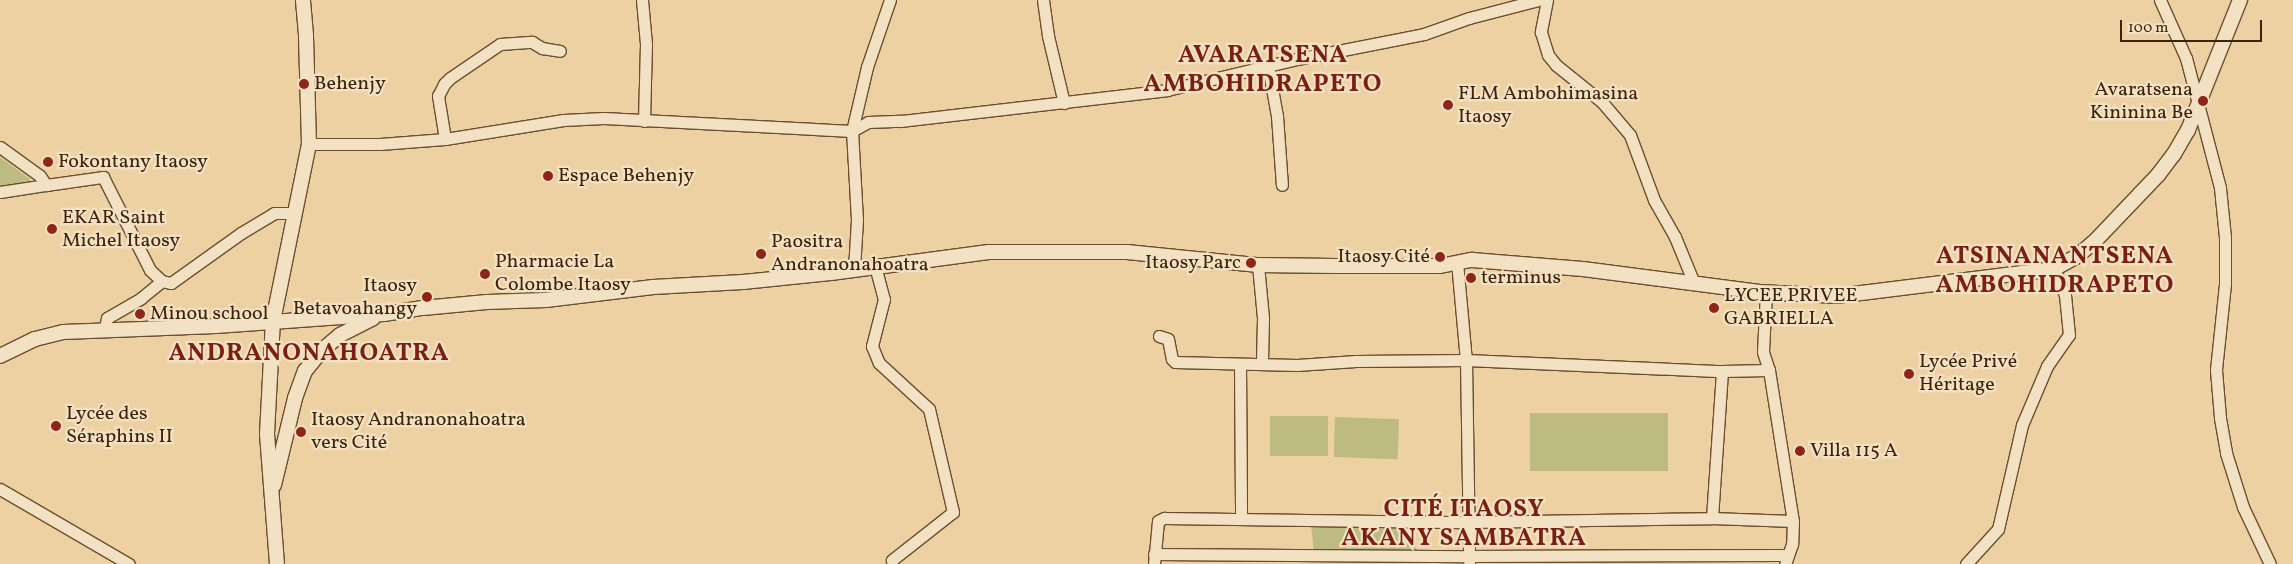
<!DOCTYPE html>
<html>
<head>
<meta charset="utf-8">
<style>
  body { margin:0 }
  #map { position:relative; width:2293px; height:564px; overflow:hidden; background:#edd1a3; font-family:Vollkorn,serif }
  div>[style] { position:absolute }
  .green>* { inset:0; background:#bdba82; transform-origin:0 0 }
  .roads { filter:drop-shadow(1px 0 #6a4e30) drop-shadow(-1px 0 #6a4e30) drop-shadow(0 1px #6a4e30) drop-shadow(0 -1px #6a4e30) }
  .minor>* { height:11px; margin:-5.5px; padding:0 5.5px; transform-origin:5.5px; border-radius:5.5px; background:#f3e1c3 }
  .tertiary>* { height:14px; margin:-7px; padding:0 7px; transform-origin:7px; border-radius:7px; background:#f3e1c3 }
  .dots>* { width:14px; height:14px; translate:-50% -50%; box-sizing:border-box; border:2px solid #f3e1c3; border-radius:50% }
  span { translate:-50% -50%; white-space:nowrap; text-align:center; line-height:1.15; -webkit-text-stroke:4.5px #f3e1c3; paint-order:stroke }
  .poi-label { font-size:20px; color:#3e2209 }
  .left { translate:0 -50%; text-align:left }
  .right { translate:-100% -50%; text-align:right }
  .district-label { font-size:25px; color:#7a1f14; font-weight:700; letter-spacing:1px }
  .scale { position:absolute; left:2120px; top:20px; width:142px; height:22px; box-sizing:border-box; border:2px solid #3e2209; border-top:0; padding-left:6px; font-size:15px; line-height:18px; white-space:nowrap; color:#3e2209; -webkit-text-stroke:4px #f3e1c3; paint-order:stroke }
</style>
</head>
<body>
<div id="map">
  <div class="green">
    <i style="clip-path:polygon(0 157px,30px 179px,29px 183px,0 187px)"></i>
    <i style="left:1530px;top:413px;width:138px;height:58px"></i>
    <i style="left:1270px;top:416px;width:58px;height:40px"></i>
    <i style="left:1335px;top:417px;width:64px;height:40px;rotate:2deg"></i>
    <i style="clip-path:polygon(1412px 523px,1417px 554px,1314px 553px,1311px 525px)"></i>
  </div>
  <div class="roads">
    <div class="minor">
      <i style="left:642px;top:0;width:44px;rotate:84.8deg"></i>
      <i style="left:646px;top:44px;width:77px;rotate:91.5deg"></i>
      <i style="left:1043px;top:0;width:36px;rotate:82deg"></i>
      <i style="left:1048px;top:36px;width:69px;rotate:76.6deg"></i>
      <i style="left:1547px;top:0;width:33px;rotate:101deg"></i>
      <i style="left:1541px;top:32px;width:24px;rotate:73deg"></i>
      <i style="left:1548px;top:55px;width:13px;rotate:51deg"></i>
      <i style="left:1556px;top:65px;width:59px;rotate:38.8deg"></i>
      <i style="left:1602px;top:102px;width:43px;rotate:49.7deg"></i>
      <i style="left:1630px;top:135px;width:69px;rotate:69.7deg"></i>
      <i style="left:1654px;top:200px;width:43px;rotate:60.4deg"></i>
      <i style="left:1675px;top:237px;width:50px;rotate:67.6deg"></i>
      <i style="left:2160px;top:0;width:64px;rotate:65.9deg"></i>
      <i style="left:2186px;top:58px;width:134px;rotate:75.3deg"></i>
      <i style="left:2220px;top:188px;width:49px;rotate:84.2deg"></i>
      <i style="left:2225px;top:237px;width:47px;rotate:90deg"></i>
      <i style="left:2225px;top:284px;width:86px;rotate:96deg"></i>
      <i style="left:2216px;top:370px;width:48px;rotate:85.2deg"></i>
      <i style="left:2220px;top:418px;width:36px;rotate:80deg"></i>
      <i style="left:2226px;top:453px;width:57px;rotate:72.5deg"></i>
      <i style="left:2243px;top:507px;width:63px;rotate:64.7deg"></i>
      <i style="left:1268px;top:66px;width:51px;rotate:79.8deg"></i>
      <i style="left:1277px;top:116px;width:69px;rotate:85.9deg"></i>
      <i style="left:445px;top:139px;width:44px;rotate:-99.2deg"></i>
      <i style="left:438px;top:96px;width:13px;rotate:-63deg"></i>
      <i style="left:444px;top:84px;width:8px;rotate:-45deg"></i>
      <i style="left:450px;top:78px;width:60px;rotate:-34.2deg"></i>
      <i style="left:500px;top:44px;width:32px;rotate:-4deg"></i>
      <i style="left:532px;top:42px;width:12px;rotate:31deg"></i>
      <i style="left:542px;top:48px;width:18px;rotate:9deg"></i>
      <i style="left:309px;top:144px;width:71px"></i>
      <i style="left:380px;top:144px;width:65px;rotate:-4.4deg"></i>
      <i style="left:445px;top:139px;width:120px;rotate:-9.1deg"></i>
      <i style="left:563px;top:120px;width:41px;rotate:-2.8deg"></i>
      <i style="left:604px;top:118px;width:248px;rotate:3deg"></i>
      <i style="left:852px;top:131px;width:18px;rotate:-29deg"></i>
      <i style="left:868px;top:122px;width:33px;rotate:-2deg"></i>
      <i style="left:901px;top:121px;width:268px;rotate:-6.6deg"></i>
      <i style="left:1167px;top:90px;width:134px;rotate:-13.4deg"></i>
      <i style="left:1297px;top:59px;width:129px;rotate:-11.1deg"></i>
      <i style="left:1424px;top:34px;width:48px;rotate:-19.6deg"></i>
      <i style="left:1469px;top:18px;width:71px;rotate:-14.6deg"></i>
      <i style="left:0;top:147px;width:49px;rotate:35.9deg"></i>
      <i style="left:40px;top:176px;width:11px;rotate:56deg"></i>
      <i style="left:46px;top:185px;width:58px;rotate:-8deg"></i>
      <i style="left:103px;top:177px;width:104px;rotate:63.2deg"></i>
      <i style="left:150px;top:270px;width:16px;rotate:43deg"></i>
      <i style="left:162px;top:281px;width:9px;rotate:13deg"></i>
      <i style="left:171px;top:283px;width:86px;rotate:-35.5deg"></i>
      <i style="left:241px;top:233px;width:39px;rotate:-31deg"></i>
      <i style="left:274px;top:213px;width:20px"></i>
      <i style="left:0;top:192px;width:47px;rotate:-8.7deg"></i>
      <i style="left:1457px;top:262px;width:98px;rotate:84.8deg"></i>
      <i style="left:1466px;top:360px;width:202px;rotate:89.1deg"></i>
      <i style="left:1258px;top:265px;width:53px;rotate:84.6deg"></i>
      <i style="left:1263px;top:318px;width:45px;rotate:91.3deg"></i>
      <i style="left:875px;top:266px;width:34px;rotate:75deg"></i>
      <i style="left:884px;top:299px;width:49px;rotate:104.3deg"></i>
      <i style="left:872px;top:346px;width:18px;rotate:68deg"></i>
      <i style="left:879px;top:363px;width:68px;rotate:42.6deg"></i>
      <i style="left:929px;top:409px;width:106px;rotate:76.9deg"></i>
      <i style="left:953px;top:512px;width:78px;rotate:141.8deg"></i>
      <i style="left:854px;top:269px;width:49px;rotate:-86.5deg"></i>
      <i style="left:857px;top:220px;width:89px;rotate:-93.2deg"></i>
      <i style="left:852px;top:131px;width:66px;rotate:-76.8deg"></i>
      <i style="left:867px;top:67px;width:71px;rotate:-71.1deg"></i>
      <i style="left:1766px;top:292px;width:60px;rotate:92.9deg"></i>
      <i style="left:1763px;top:352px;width:19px;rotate:72deg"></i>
      <i style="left:1769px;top:370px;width:153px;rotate:81deg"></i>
      <i style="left:1793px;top:521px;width:23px;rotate:92deg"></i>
      <i style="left:1792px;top:544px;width:21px;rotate:109deg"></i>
      <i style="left:105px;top:328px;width:10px;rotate:-79deg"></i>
      <i style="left:107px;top:318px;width:39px;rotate:-30deg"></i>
      <i style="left:141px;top:298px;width:27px;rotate:-39deg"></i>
      <i style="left:1159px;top:336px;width:9px;rotate:18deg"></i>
      <i style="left:1168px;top:339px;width:20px;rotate:79deg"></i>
      <i style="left:1172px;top:359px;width:4px;rotate:45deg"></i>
      <i style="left:1175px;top:362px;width:122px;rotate:1.4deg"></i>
      <i style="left:1297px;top:365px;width:59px;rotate:-3.9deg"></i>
      <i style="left:1356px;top:361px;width:110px;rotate:-0.5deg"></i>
      <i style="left:1466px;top:360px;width:256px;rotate:2.5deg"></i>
      <i style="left:1722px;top:371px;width:47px;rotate:-1.2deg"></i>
      <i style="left:1240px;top:364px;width:155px;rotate:89.6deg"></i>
      <i style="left:0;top:489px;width:149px;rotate:30.2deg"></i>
      <i style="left:1712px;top:518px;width:147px;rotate:-86.1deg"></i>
      <i style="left:1154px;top:554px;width:315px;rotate:0.4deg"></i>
      <i style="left:1469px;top:556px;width:319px;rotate:-0.2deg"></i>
      <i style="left:1154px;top:564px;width:43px;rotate:-84.7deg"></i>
      <i style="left:1158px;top:521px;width:7px;rotate:-27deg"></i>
      <i style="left:1164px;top:518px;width:303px;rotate:0.8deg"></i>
      <i style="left:1467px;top:522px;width:245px;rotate:-0.9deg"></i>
      <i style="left:1712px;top:518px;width:81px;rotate:2.1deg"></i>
      <i style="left:1966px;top:564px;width:47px;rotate:-47.6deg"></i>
      <i style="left:1998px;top:529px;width:107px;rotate:-77deg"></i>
      <i style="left:2022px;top:425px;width:64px;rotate:-67deg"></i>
      <i style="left:2047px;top:366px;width:38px;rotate:-55deg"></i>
      <i style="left:2069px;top:335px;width:40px;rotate:-95.7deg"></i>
      <i style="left:2065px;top:295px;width:28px;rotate:-113deg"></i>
    </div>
    <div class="tertiary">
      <i style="left:0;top:356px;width:39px;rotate:-26deg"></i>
      <i style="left:35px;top:339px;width:29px;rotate:-14deg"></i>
      <i style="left:63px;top:332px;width:153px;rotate:-2.2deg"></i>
      <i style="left:216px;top:326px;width:168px;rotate:-4.1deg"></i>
      <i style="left:384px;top:314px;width:39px;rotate:-9deg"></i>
      <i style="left:423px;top:308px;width:64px;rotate:-5.4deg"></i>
      <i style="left:487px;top:302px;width:59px;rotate:-1.9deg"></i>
      <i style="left:546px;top:300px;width:108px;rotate:-6.9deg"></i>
      <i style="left:653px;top:287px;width:90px;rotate:-3.2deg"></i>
      <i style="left:743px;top:282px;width:88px;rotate:-5.8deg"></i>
      <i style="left:831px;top:273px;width:159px;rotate:-7.6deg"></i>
      <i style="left:989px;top:252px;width:138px"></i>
      <i style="left:1127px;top:252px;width:132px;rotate:5.7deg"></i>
      <i style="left:1258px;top:265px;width:83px;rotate:0.7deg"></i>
      <i style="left:1341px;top:266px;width:99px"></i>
      <i style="left:1440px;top:266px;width:33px;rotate:-11deg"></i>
      <i style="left:1472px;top:260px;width:111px;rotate:4.6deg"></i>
      <i style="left:1583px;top:269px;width:178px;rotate:7.4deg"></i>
      <i style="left:1760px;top:292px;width:77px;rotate:3deg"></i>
      <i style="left:1837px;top:296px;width:219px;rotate:-7.1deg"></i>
      <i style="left:2054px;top:269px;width:25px;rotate:-29deg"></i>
      <i style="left:2076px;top:257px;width:26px;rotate:-40deg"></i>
      <i style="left:2096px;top:240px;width:90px;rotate:-46.4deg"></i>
      <i style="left:2158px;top:175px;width:26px;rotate:-53deg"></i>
      <i style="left:2174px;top:154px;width:28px;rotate:-60deg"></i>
      <i style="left:2188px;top:130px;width:140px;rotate:-68.2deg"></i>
      <i style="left:274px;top:485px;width:89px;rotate:-76.4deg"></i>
      <i style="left:295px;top:398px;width:29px;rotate:-70deg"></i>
      <i style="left:305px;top:371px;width:26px;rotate:-51deg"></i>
      <i style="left:321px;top:351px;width:25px;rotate:-40deg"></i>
      <i style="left:340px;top:335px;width:37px;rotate:-27deg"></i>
      <i style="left:277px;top:564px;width:130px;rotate:-94.4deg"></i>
      <i style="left:267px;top:434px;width:113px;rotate:-87deg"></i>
      <i style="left:273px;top:321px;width:181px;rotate:-78.5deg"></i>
      <i style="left:309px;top:144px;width:109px;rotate:-91.6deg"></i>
      <i style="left:306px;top:35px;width:35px;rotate:-95deg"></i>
    </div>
  </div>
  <div class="dots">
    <i style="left:304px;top:84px;background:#8f2418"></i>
    <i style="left:2203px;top:101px;background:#8f2418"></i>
    <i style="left:1448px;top:105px;background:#8f2418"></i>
    <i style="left:48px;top:162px;background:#8f2418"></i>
    <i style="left:548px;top:176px;background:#8f2418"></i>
    <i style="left:52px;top:229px;background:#8f2418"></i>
    <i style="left:761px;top:254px;background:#8f2418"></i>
    <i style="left:1440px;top:257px;background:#8f2418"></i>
    <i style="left:1251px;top:263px;background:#8f2418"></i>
    <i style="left:485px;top:274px;background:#8f2418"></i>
    <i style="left:1471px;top:278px;background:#8f2418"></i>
    <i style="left:427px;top:297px;background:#8f2418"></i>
    <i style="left:1714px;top:308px;background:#8f2418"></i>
    <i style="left:140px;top:314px;background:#8f2418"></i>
    <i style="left:1909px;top:374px;background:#8f2418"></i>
    <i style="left:56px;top:426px;background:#8f2418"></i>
    <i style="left:301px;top:432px;background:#8f2418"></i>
    <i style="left:1800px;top:451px;background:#8f2418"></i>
  </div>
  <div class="poi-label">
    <span class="left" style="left:314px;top:84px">Behenjy</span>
    <span class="right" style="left:2193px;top:102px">Avaratsena<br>Kininina Be</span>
    <span class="left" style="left:1458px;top:106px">FLM Ambohimasina<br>Itaosy</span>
    <span class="left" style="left:58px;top:162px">Fokontany Itaosy</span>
    <span class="left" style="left:558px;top:176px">Espace Behenjy</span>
    <span class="left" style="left:62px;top:230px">EKAR Saint<br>Michel Itaosy</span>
    <span class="left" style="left:771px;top:254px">Paositra<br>Andranonahoatra</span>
    <span class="right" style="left:1430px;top:257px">Itaosy Cité</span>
    <span class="left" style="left:495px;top:274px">Pharmacie La<br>Colombe Itaosy</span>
    <span class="right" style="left:1241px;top:263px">Itaosy Parc</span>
    <span class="left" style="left:1481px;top:278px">terminus</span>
    <span class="right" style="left:417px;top:298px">Itaosy<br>Betavoahangy</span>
    <span class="left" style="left:1724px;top:308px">LYCEE PRIVEE<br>GABRIELLA</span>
    <span class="left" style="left:150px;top:314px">Minou school</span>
    <span class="left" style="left:1919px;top:374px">Lycée Privé<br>Héritage</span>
    <span class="left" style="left:66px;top:426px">Lycée des<br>Séraphins II</span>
    <span class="left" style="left:311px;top:432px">Itaosy Andranonahoatra<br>vers Cité</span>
    <span class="left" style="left:1810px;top:451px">Villa 115 A</span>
  </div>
  <div class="district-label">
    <span style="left:1263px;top:71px">AVARATSENA<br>AMBOHIDRAPETO</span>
    <span style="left:2055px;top:272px">ATSINANANTSENA<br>AMBOHIDRAPETO</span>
    <span style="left:309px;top:354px">ANDRANONAHOATRA</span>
    <span style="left:1464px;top:525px">CITÉ ITAOSY<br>AKANY SAMBATRA</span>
  </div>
  <div class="scale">100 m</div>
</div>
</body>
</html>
